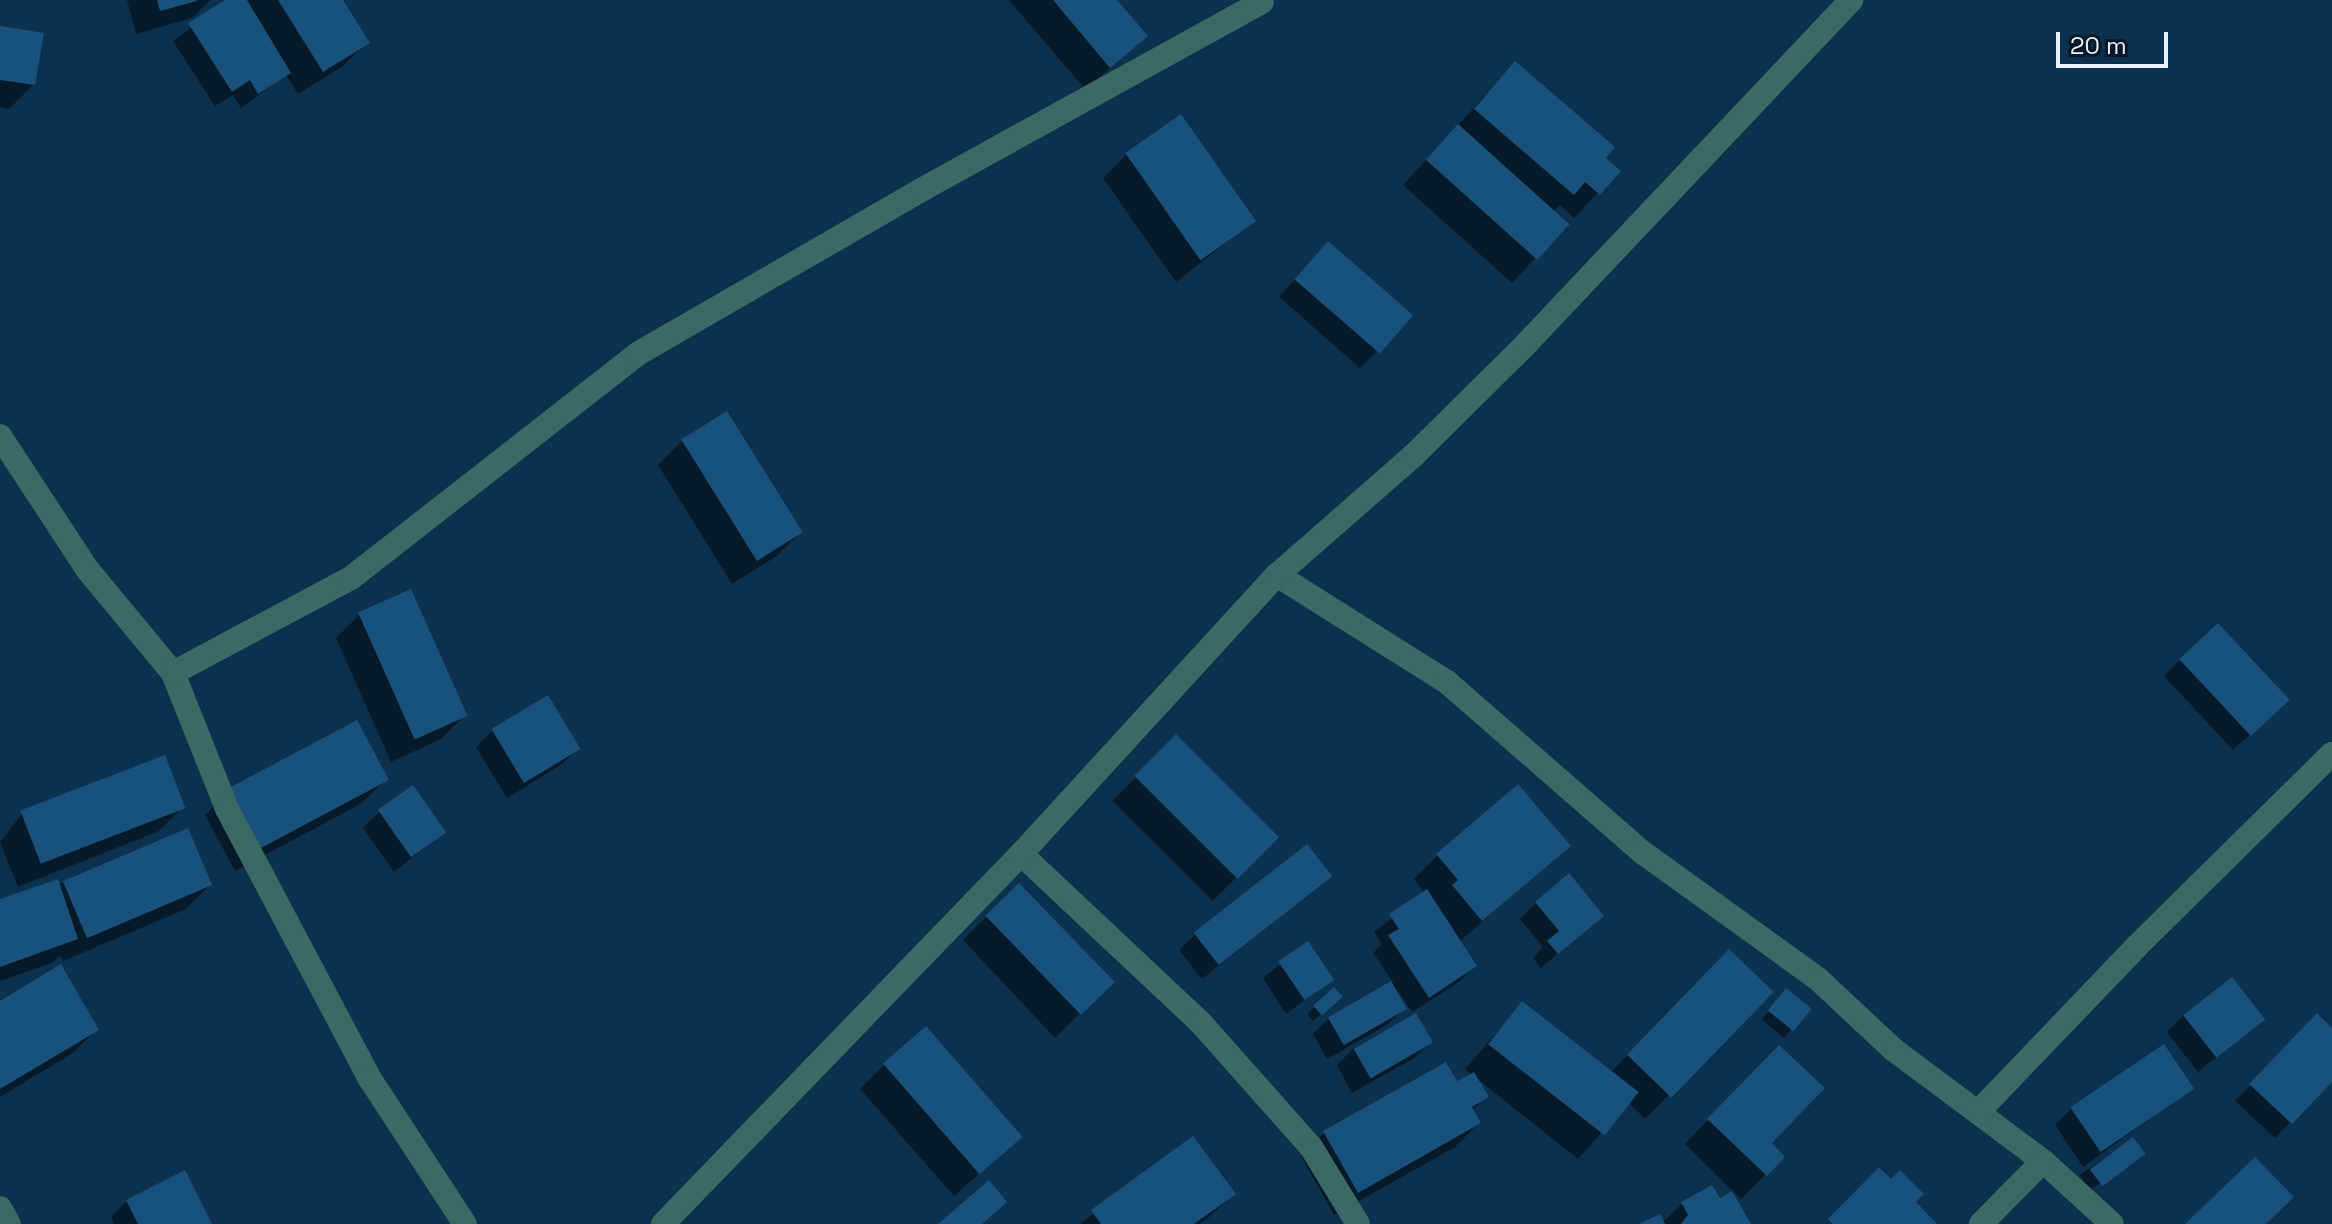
<!DOCTYPE html>
<html>
<head>
<meta charset="utf-8">
<style>
  body { margin:0 }
  #map { position:relative; width:2332px; height:1224px; overflow:hidden; background:#0c314e; font-family:"Space Grotesk",sans-serif }
  div>[style] { position:absolute }
  .shadow>* { inset:0; background:#0007; transform-origin:0 0 }
  .building>* { inset:0; background:#18517c; transform-origin:0 0 }
  .minor>* { height:24px; margin:-12px; padding:0 12px; transform-origin:12px; border-radius:12px; background:#3b6963 }
  span { translate:-50% -50%; white-space:nowrap; text-align:center; line-height:1.15; -webkit-text-stroke:6px #091825; paint-order:stroke }
  .scale { position:absolute; left:2056px; top:32px; width:112px; height:36px; box-sizing:border-box; border:4px solid #e6f2fd; border-top:0; padding-left:10px; font-size:24px; line-height:28px; white-space:nowrap; color:#e6f2fd; -webkit-text-stroke:6px #091825; paint-order:stroke }
</style>
</head>
<body>
<div id="map">
  <div class="shadow">
    <i style="clip-path:polygon(127px 0,210px 0,192px 18px,136px 34px)"></i>
    <i style="clip-path:polygon(228px 0,341px 0,367px 42px,343px 66px,298px 94px,286px 75px,241px 108px,233px 95px,215px 106px,173px 41px)"></i>
    <i style="clip-path:polygon(1009px 0,1115px 0,1145px 36px,1086px 90px)"></i>
    <i style="clip-path:polygon(0 28px,33px 85px,9px 109px,0 107px)"></i>
    <i style="clip-path:polygon(1515px 63px,1618px 171px,1574px 218px,1560px 205px,1553px 212px,1567px 224px,1512px 283px,1403px 185px)"></i>
    <i style="clip-path:polygon(1127px 154px,1254px 221px,1176px 282px,1103px 178px)"></i>
    <i style="clip-path:polygon(1313px 259px,1376px 352px,1360px 368px,1279px 297px)"></i>
    <i style="clip-path:polygon(682px 441px,801px 532px,777px 556px,732px 584px,658px 465px)"></i>
    <i style="clip-path:polygon(360px 614px,465px 715px,441px 739px,391px 762px,336px 638px)"></i>
    <i style="clip-path:polygon(2180px 660px,2271px 715px,2233px 750px,2164px 676px)"></i>
    <i style="clip-path:polygon(492px 731px,578px 748px,562px 764px,507px 798px,476px 747px)"></i>
    <i style="left:1176px;top:737px;width:142px;height:90px;rotate:45deg"></i>
    <i style="clip-path:polygon(386px 779px,362px 803px,235px 871px,205px 815px,229px 791px)"></i>
    <i style="clip-path:polygon(183px 807px,159px 831px,18px 887px,0 842px,22px 814px)"></i>
    <i style="clip-path:polygon(379px 812px,444px 833px,394px 872px,363px 828px)"></i>
    <i style="clip-path:polygon(1568px 846px,1459px 942px,1475px 966px,1459px 982px,1412px 1012px,1397px 989px,1404px 1008px,1388px 1024px,1327px 1059px,1313px 1034px,1329px 1018px,1393px 982px,1373px 953px,1382px 944px,1374px 932px,1425px 893px,1414px 879px,1438px 855px)"></i>
    <i style="clip-path:polygon(1330px 876px,1202px 979px,1179px 950px,1196px 934px)"></i>
    <i style="clip-path:polygon(64px 882px,210px 885px,186px 909px,63px 961px,60px 955px,52px 963px,0 981px,0 902px)"></i>
    <i style="clip-path:polygon(1536px 903px,1601px 916px,1541px 968px,1533px 958px,1543px 947px,1520px 919px)"></i>
    <i style="clip-path:polygon(987px 916px,1087px 1006px,1055px 1038px,963px 940px)"></i>
    <i style="clip-path:polygon(1307px 943px,1331px 980px,1286px 1014px,1263px 978px)"></i>
    <i style="clip-path:polygon(1729px 951px,1771px 992px,1645px 1119px,1628px 1102px,1578px 1159px,1476px 1078px,1486px 1097px,1472px 1111px,1479px 1123px,1455px 1147px,1334px 1215px,1301px 1156px,1325px 1132px,1472px 1075px,1465px 1069px,1522px 1004px,1610px 1073px)"></i>
    <i style="clip-path:polygon(1334px 989px,1333px 1005px,1313px 1021px,1307px 1014px)"></i>
    <i style="clip-path:polygon(1779px 998px,1809px 1009px,1784px 1038px,1762px 1019px)"></i>
    <i style="clip-path:polygon(0 1003px,97px 1029px,73px 1053px,0 1097px)"></i>
    <i style="clip-path:polygon(2183px 1016px,2262px 1020px,2198px 1072px,2167px 1032px)"></i>
    <i style="clip-path:polygon(2317px 1016px,2332px 1030px,2332px 1079px,2275px 1138px,2235px 1101px)"></i>
    <i style="clip-path:polygon(1431px 1042px,1414px 1058px,1352px 1093px,1337px 1065px,1354px 1048px)"></i>
    <i style="clip-path:polygon(884px 1065px,1020px 1137px,954px 1196px,860px 1089px)"></i>
    <i style="clip-path:polygon(1755px 1071px,1769px 1143px,1783px 1157px,1741px 1199px,1685px 1144px)"></i>
    <i style="clip-path:polygon(2191px 1089px,2083px 1167px,2055px 1125px,2071px 1109px)"></i>
    <i style="clip-path:polygon(1192px 1139px,1233px 1194px,1209px 1217px,1200px 1224px,1080px 1224px)"></i>
    <i style="left:2133px;top:1139px;width:18px;height:64px;rotate:56deg"></i>
    <i style="clip-path:polygon(127px 1201px,209px 1224px,114px 1224px,111px 1217px)"></i>
    <i style="clip-path:polygon(1719px 1201px,1748px 1224px,1644px 1224px,1662px 1223px,1682px 1204px)"></i>
  </div>
  <div class="building">
    <i style="clip-path:polygon(157px 0,196px 0,197px 1px,160px 11px)"></i>
    <i style="clip-path:polygon(225px 0,247px 0,291px 73px,258px 94px,250px 80px,232px 92px,188px 23px)"></i>
    <i style="clip-path:polygon(278px 0,343px 0,370px 43px,323px 72px)"></i>
    <i style="clip-path:polygon(1053px 0,1117px 0,1148px 36px,1110px 68px)"></i>
    <i style="clip-path:polygon(0 26px,44px 33px,35px 85px,0 80px)"></i>
    <i style="clip-path:polygon(1515px 61px,1615px 147px,1606px 158px,1621px 171px,1600px 195px,1585px 182px,1574px 195px,1474px 109px)"></i>
    <i style="left:1181px;top:114px;width:131px;height:68px;rotate:55deg"></i>
    <i style="left:1458px;top:124px;width:150px;height:48px;rotate:42deg"></i>
    <i style="left:1328px;top:241px;width:113px;height:51px;rotate:41deg"></i>
    <i style="left:727px;top:411px;width:143px;height:54px;rotate:58deg"></i>
    <i style="left:411px;top:589px;width:139px;height:58px;rotate:66deg"></i>
    <i style="left:2218px;top:623px;width:105px;height:53px;rotate:47deg"></i>
    <i style="left:548px;top:695px;width:63px;height:66px;rotate:59deg"></i>
    <i style="left:357px;top:720px;width:68px;height:147px;rotate:62deg"></i>
    <i style="left:1176px;top:734px;width:146px;height:59px;rotate:45deg"></i>
    <i style="left:165px;top:755px;width:57px;height:155px;rotate:69deg"></i>
    <i style="clip-path:polygon(1518px 784px,1571px 846px,1482px 921px,1452px 885px,1458px 880px,1436px 854px)"></i>
    <i style="left:413px;top:785px;width:58px;height:43px;rotate:55deg"></i>
    <i style="left:188px;top:828px;width:62px;height:136px;rotate:67deg"></i>
    <i style="left:1307px;top:844px;width:41px;height:144px;rotate:52deg"></i>
    <i style="clip-path:polygon(1569px 873px,1604px 916px,1558px 954px,1547px 941px,1559px 931px,1535px 902px)"></i>
    <i style="clip-path:polygon(58px 879px,78px 939px,0 967px,0 899px)"></i>
    <i style="left:1019px;top:883px;width:138px;height:47px;rotate:46deg"></i>
    <i style="clip-path:polygon(1427px 889px,1477px 966px,1429px 998px,1388px 935px,1399px 929px,1389px 914px)"></i>
    <i style="left:1308px;top:941px;width:47px;height:36px;rotate:56deg"></i>
    <i style="left:1729px;top:949px;width:62px;height:147px;rotate:44deg"></i>
    <i style="clip-path:polygon(61px 964px,99px 1030px,0 1089px,0 1001px)"></i>
    <i style="left:2232px;top:977px;width:54px;height:62px;rotate:52deg"></i>
    <i style="left:1391px;top:981px;width:32px;height:73px;rotate:60deg"></i>
    <i style="left:1334px;top:987px;width:13px;height:28px;rotate:48deg"></i>
    <i style="left:1786px;top:988px;width:33px;height:29px;rotate:39deg"></i>
    <i style="left:1522px;top:1001px;width:148px;height:55px;rotate:38deg"></i>
    <i style="left:1416px;top:1013px;width:34px;height:72px;rotate:60deg"></i>
    <i style="clip-path:polygon(2317px 1013px,2332px 1028px,2332px 1082px,2292px 1124px,2249px 1084px)"></i>
    <i style="left:926px;top:1026px;width:147px;height:57px;rotate:49deg"></i>
    <i style="left:2164px;top:1044px;width:54px;height:113px;rotate:56deg"></i>
    <i style="clip-path:polygon(1779px 1045px,1825px 1088px,1772px 1143px,1785px 1157px,1767px 1176px,1707px 1119px)"></i>
    <i style="clip-path:polygon(1446px 1062px,1457px 1081px,1474px 1072px,1489px 1097px,1472px 1107px,1481px 1123px,1358px 1193px,1323px 1131px)"></i>
    <i style="clip-path:polygon(1193px 1136px,1236px 1194px,1194px 1224px,1101px 1224px,1091px 1210px)"></i>
    <i style="left:2133px;top:1137px;width:21px;height:54px;rotate:53deg"></i>
    <i style="clip-path:polygon(2255px 1157px,2294px 1197px,2266px 1224px,2185px 1224px)"></i>
    <i style="clip-path:polygon(1879px 1167px,1891px 1179px,1900px 1170px,1924px 1194px,1916px 1202px,1937px 1224px,1833px 1224px,1828px 1219px)"></i>
    <i style="clip-path:polygon(185px 1170px,212px 1224px,138px 1224px,126px 1200px)"></i>
    <i style="clip-path:polygon(989px 1180px,1007px 1202px,982px 1224px,938px 1224px)"></i>
    <i style="clip-path:polygon(1712px 1185px,1720px 1198px,1732px 1191px,1751px 1224px,1681px 1224px,1688px 1215px,1681px 1202px)"></i>
    <i style="clip-path:polygon(1660px 1214px,1665px 1224px,1639px 1224px)"></i>
  </div>
  <div class="minor">
    <i style="left:0;top:436px;width:159px;rotate:56.8deg"></i>
    <i style="left:87px;top:569px;width:135px;rotate:50.4deg"></i>
    <i style="left:173px;top:673px;width:146px;rotate:68.3deg"></i>
    <i style="left:227px;top:809px;width:306px;rotate:62.1deg"></i>
    <i style="left:370px;top:1079px;width:173px;rotate:56.8deg"></i>
    <i style="left:1277px;top:575px;width:201px;rotate:32.2deg"></i>
    <i style="left:1447px;top:682px;width:259px;rotate:41.1deg"></i>
    <i style="left:1642px;top:852px;width:217px;rotate:35.8deg"></i>
    <i style="left:1818px;top:979px;width:104px;rotate:43.1deg"></i>
    <i style="left:1894px;top:1050px;width:186px;rotate:36.7deg"></i>
    <i style="left:2043px;top:1161px;width:93px;rotate:42.4deg"></i>
    <i style="left:173px;top:673px;width:202px;rotate:-28.1deg"></i>
    <i style="left:351px;top:578px;width:365px;rotate:-38deg"></i>
    <i style="left:639px;top:353px;width:328px;rotate:-30deg"></i>
    <i style="left:923px;top:189px;width:387px;rotate:-28.9deg"></i>
    <i style="left:1021px;top:854px;width:245px;rotate:43.2deg"></i>
    <i style="left:1200px;top:1022px;width:167px;rotate:48.4deg"></i>
    <i style="left:1311px;top:1147px;width:90px;rotate:58.6deg"></i>
    <i style="left:1979px;top:1111px;width:227px;rotate:-46.2deg"></i>
    <i style="left:2136px;top:947px;width:275px;rotate:-44.6deg"></i>
    <i style="left:0;top:1208px;width:18px;rotate:61deg"></i>
    <i style="left:663px;top:1224px;width:515px;rotate:-45.94deg"></i>
    <i style="left:1021px;top:854px;width:379px;rotate:-47.5deg"></i>
    <i style="left:1277px;top:575px;width:182px;rotate:-41.2deg"></i>
    <i style="left:1414px;top:455px;width:159px;rotate:-44.7deg"></i>
    <i style="left:1527px;top:343px;width:472px;rotate:-46.6deg"></i>
    <i style="left:1981px;top:1224px;width:88px;rotate:-45.5deg"></i>
  </div>
  <div class="scale">20 m</div>
</div>
</body>
</html>
